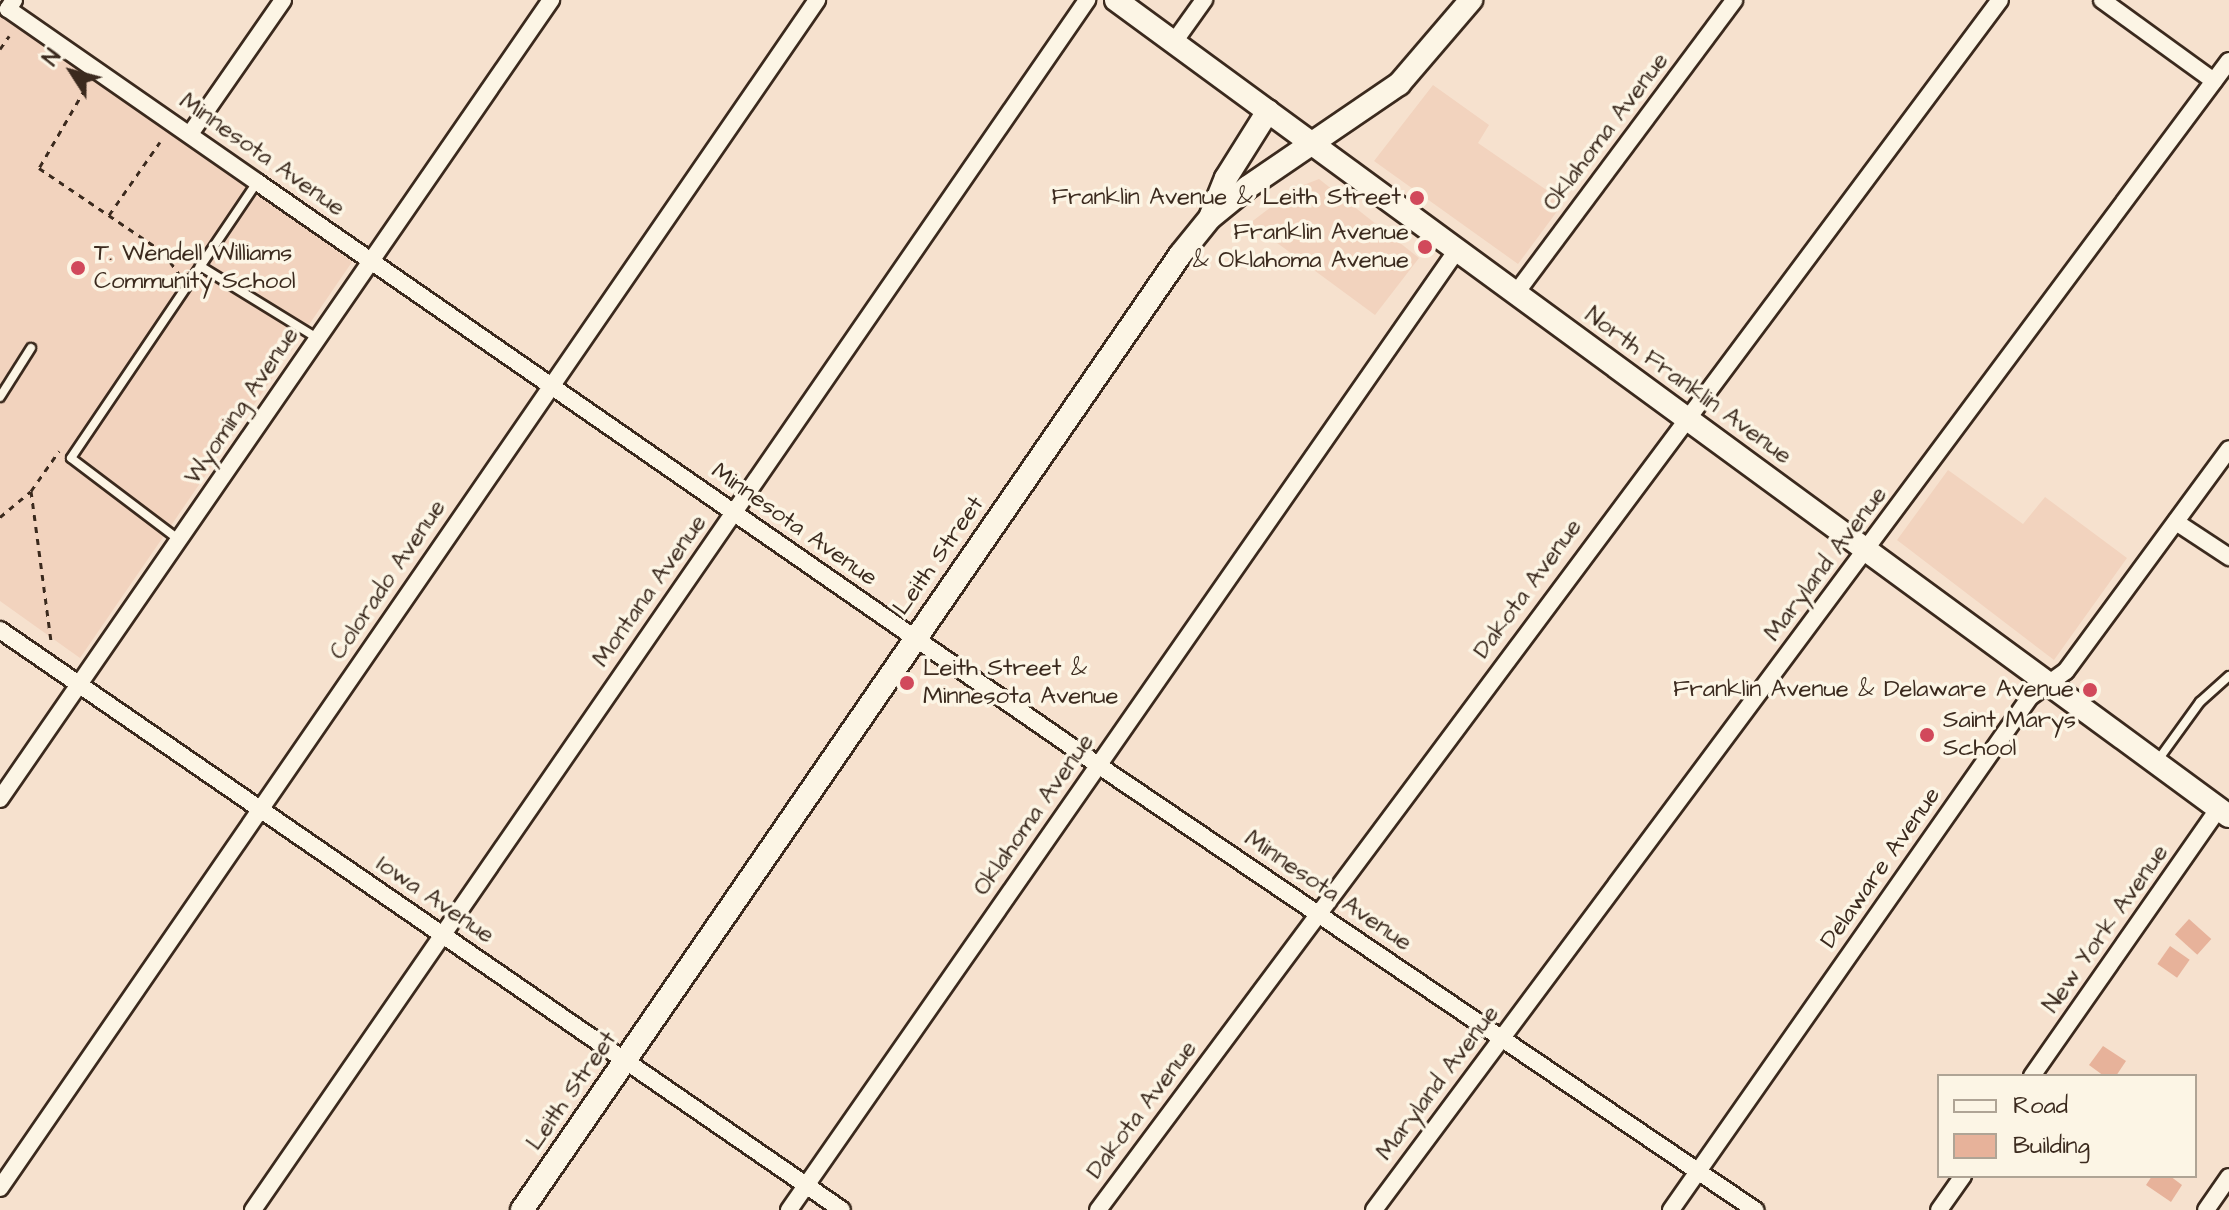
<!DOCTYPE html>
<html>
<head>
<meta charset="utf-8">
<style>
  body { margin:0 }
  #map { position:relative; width:2229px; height:1210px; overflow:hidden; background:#f6e1ce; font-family:"Architects Daughter",sans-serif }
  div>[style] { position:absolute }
  .built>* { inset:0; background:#f2d3be }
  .building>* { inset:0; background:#e7b29a; transform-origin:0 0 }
  .path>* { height:3px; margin-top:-1.5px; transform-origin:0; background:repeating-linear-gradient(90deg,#3b2a1e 0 6px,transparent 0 12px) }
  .roads { filter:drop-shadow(2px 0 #3b2a1e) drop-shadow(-2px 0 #3b2a1e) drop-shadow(0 2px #3b2a1e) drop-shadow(0 -2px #3b2a1e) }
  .lane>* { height:8px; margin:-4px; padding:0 4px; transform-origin:4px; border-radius:4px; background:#fcf5e5 }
  .street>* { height:16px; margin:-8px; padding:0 8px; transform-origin:8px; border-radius:8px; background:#fcf5e5 }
  .secondary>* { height:22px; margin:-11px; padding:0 11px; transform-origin:11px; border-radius:11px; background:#fcf5e5 }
  .dots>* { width:22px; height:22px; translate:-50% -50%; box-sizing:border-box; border:4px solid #fcf5e5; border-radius:50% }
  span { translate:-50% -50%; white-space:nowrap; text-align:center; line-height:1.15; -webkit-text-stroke:7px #fcf5e5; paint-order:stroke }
  .street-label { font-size:24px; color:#3b2a1e }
  .poi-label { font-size:24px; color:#3b2a1e }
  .right { translate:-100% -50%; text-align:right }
  .left { translate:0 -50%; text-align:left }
  .legend { position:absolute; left:1937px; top:1074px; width:260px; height:104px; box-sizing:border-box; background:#fcf5e5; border:2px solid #afa495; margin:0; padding:10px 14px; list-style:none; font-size:24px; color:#3b2a1e }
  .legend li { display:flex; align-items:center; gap:16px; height:40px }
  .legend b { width:40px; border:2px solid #afa495 }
  .north { position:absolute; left:32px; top:32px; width:80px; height:80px; -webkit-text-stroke:6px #fcf5e5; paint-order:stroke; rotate:306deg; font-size:22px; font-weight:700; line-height:32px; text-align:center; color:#3b2a1e }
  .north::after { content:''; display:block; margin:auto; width:28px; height:36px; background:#3b2a1e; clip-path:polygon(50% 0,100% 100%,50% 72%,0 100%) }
</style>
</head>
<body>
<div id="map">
  <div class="built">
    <i style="clip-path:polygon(0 2px,352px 262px,80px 658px,0 601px)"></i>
    <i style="clip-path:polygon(1433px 85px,1489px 125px,1478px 143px,1564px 202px,1518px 264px,1374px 161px)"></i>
    <i style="clip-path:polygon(1319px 179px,1419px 258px,1375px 315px,1250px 223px,1296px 188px)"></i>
    <i style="clip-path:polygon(1948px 470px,2023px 524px,2045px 497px,2127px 558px,2054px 660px,1897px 540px)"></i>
  </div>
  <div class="building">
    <i style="left:2189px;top:919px;width:30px;height:21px;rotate:42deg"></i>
    <i style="left:2170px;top:946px;width:24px;height:22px;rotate:35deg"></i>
    <i style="clip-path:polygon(2103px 1046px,2126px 1061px,2116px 1076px,2104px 1076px,2089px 1065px)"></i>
    <i style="clip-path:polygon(2152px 1176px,2170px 1176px,2182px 1185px,2171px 1202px,2146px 1185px)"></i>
  </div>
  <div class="path">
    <i style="left:0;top:49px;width:16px;rotate:-55deg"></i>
    <i style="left:85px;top:89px;width:91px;rotate:120.2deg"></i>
    <i style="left:39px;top:168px;width:150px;rotate:34.1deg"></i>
    <i style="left:163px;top:252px;width:29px;rotate:54deg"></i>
    <i style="left:109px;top:215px;width:89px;rotate:-55.1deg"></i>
    <i style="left:31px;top:491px;width:49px;rotate:-55deg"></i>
    <i style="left:0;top:517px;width:40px;rotate:-40deg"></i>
    <i style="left:31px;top:491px;width:151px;rotate:82.4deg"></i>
  </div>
  <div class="roads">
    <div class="lane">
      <i style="left:200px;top:266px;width:137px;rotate:31.6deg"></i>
      <i style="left:0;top:397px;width:58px;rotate:-57.7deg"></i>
      <i style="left:178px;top:539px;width:134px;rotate:-142.9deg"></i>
      <i style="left:71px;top:458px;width:333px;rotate:-56deg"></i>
      <i style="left:2158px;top:760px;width:72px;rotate:-54.1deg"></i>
      <i style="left:2200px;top:702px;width:39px;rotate:-42deg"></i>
    </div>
    <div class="street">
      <i style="left:14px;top:0;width:11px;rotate:124deg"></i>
      <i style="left:8px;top:9px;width:303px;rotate:34.8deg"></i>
      <i style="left:257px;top:182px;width:1023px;rotate:34.73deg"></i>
      <i style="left:1098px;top:765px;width:794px;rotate:34.11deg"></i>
      <i style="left:2102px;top:0;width:138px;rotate:35.9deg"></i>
      <i style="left:1174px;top:42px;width:52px;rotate:-54.5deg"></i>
      <i style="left:190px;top:134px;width:163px;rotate:-55.2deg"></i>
      <i style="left:1516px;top:293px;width:365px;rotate:-53.3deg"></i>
      <i style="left:2176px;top:522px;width:64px;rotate:33.4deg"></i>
      <i style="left:0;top:630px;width:1022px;rotate:34.56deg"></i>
      <i style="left:0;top:799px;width:971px;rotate:-55.41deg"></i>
      <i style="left:2032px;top:1076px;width:325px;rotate:-55.1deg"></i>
      <i style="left:0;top:1188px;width:1442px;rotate:-55.48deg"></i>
      <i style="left:253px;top:1210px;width:1470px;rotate:-55.42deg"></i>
      <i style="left:789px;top:1210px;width:1170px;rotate:-55.17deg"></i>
      <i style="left:1098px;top:1210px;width:1509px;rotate:-53.3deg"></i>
      <i style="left:1374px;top:1210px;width:1432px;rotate:-53.35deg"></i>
      <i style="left:1671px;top:1210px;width:626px;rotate:-55.02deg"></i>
      <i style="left:2030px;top:697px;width:44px;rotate:-35.8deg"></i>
      <i style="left:2066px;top:671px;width:275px;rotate:-53.7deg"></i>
      <i style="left:1939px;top:1210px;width:42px;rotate:-54.8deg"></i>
      <i style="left:2206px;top:1210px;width:40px;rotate:-55.1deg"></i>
    </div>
    <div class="secondary">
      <i style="left:1116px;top:0;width:1380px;rotate:36.25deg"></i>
      <i style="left:1211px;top:215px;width:40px;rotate:-68deg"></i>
      <i style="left:1226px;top:178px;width:79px;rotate:-57.9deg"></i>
      <i style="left:522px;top:1210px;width:1160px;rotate:-55.43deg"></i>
      <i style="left:1180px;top:255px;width:48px;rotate:-51deg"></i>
      <i style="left:1210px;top:218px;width:49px;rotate:-39.2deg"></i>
      <i style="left:1248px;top:187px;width:183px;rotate:-34.3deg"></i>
      <i style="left:1399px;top:84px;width:111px;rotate:-49.4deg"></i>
    </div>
  </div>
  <div class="dots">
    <i style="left:1417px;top:198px;background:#d1495b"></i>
    <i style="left:1425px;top:247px;background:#d1495b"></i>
    <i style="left:78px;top:268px;background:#d1495b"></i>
    <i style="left:907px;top:683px;background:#d1495b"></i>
    <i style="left:2090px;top:690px;background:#d1495b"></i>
    <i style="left:1927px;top:735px;background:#d1495b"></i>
  </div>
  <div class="street-label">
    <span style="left:1606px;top:132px;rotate:-53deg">Oklahoma Avenue</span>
    <span style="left:262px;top:155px;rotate:35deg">Minnesota Avenue</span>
    <span style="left:1688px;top:386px;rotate:36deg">North Franklin Avenue</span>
    <span style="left:242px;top:406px;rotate:-56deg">Wyoming Avenue</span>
    <span style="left:794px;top:525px;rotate:35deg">Minnesota Avenue</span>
    <span style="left:939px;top:556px;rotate:-55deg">Leith Street</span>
    <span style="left:1826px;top:564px;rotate:-53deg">Maryland Avenue</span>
    <span style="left:388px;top:580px;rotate:-56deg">Colorado Avenue</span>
    <span style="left:1528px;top:589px;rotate:-54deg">Dakota Avenue</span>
    <span style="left:650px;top:591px;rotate:-55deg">Montana Avenue</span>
    <span style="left:1034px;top:815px;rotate:-55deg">Oklahoma Avenue</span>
    <span style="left:1881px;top:868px;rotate:-55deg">Delaware Avenue</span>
    <span style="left:1328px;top:891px;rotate:34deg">Minnesota Avenue</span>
    <span style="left:435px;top:900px;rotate:34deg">Iowa Avenue</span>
    <span style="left:2106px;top:929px;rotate:-55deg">New York Avenue</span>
    <span style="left:1438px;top:1083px;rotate:-53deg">Maryland Avenue</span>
    <span style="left:572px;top:1091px;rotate:-55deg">Leith Street</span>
    <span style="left:1142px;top:1110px;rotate:-53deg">Dakota Avenue</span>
  </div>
  <div class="poi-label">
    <span class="right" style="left:1401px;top:198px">Franklin Avenue &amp; Leith Street</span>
    <span class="right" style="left:1409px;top:247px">Franklin Avenue<br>&amp; Oklahoma Avenue</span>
    <span class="left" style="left:94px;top:268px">T. Wendell Williams<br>Community School</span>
    <span class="left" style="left:923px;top:683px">Leith Street &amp;<br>Minnesota Avenue</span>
    <span class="right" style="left:2074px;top:690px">Franklin Avenue &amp; Delaware Avenue</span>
    <span class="left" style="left:1943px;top:735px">Saint Marys<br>School</span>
  </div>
  <ul class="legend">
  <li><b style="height:10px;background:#fcf5e5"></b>Road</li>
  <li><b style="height:22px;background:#e7b29a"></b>Building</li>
  </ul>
  <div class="north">N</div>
</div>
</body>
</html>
